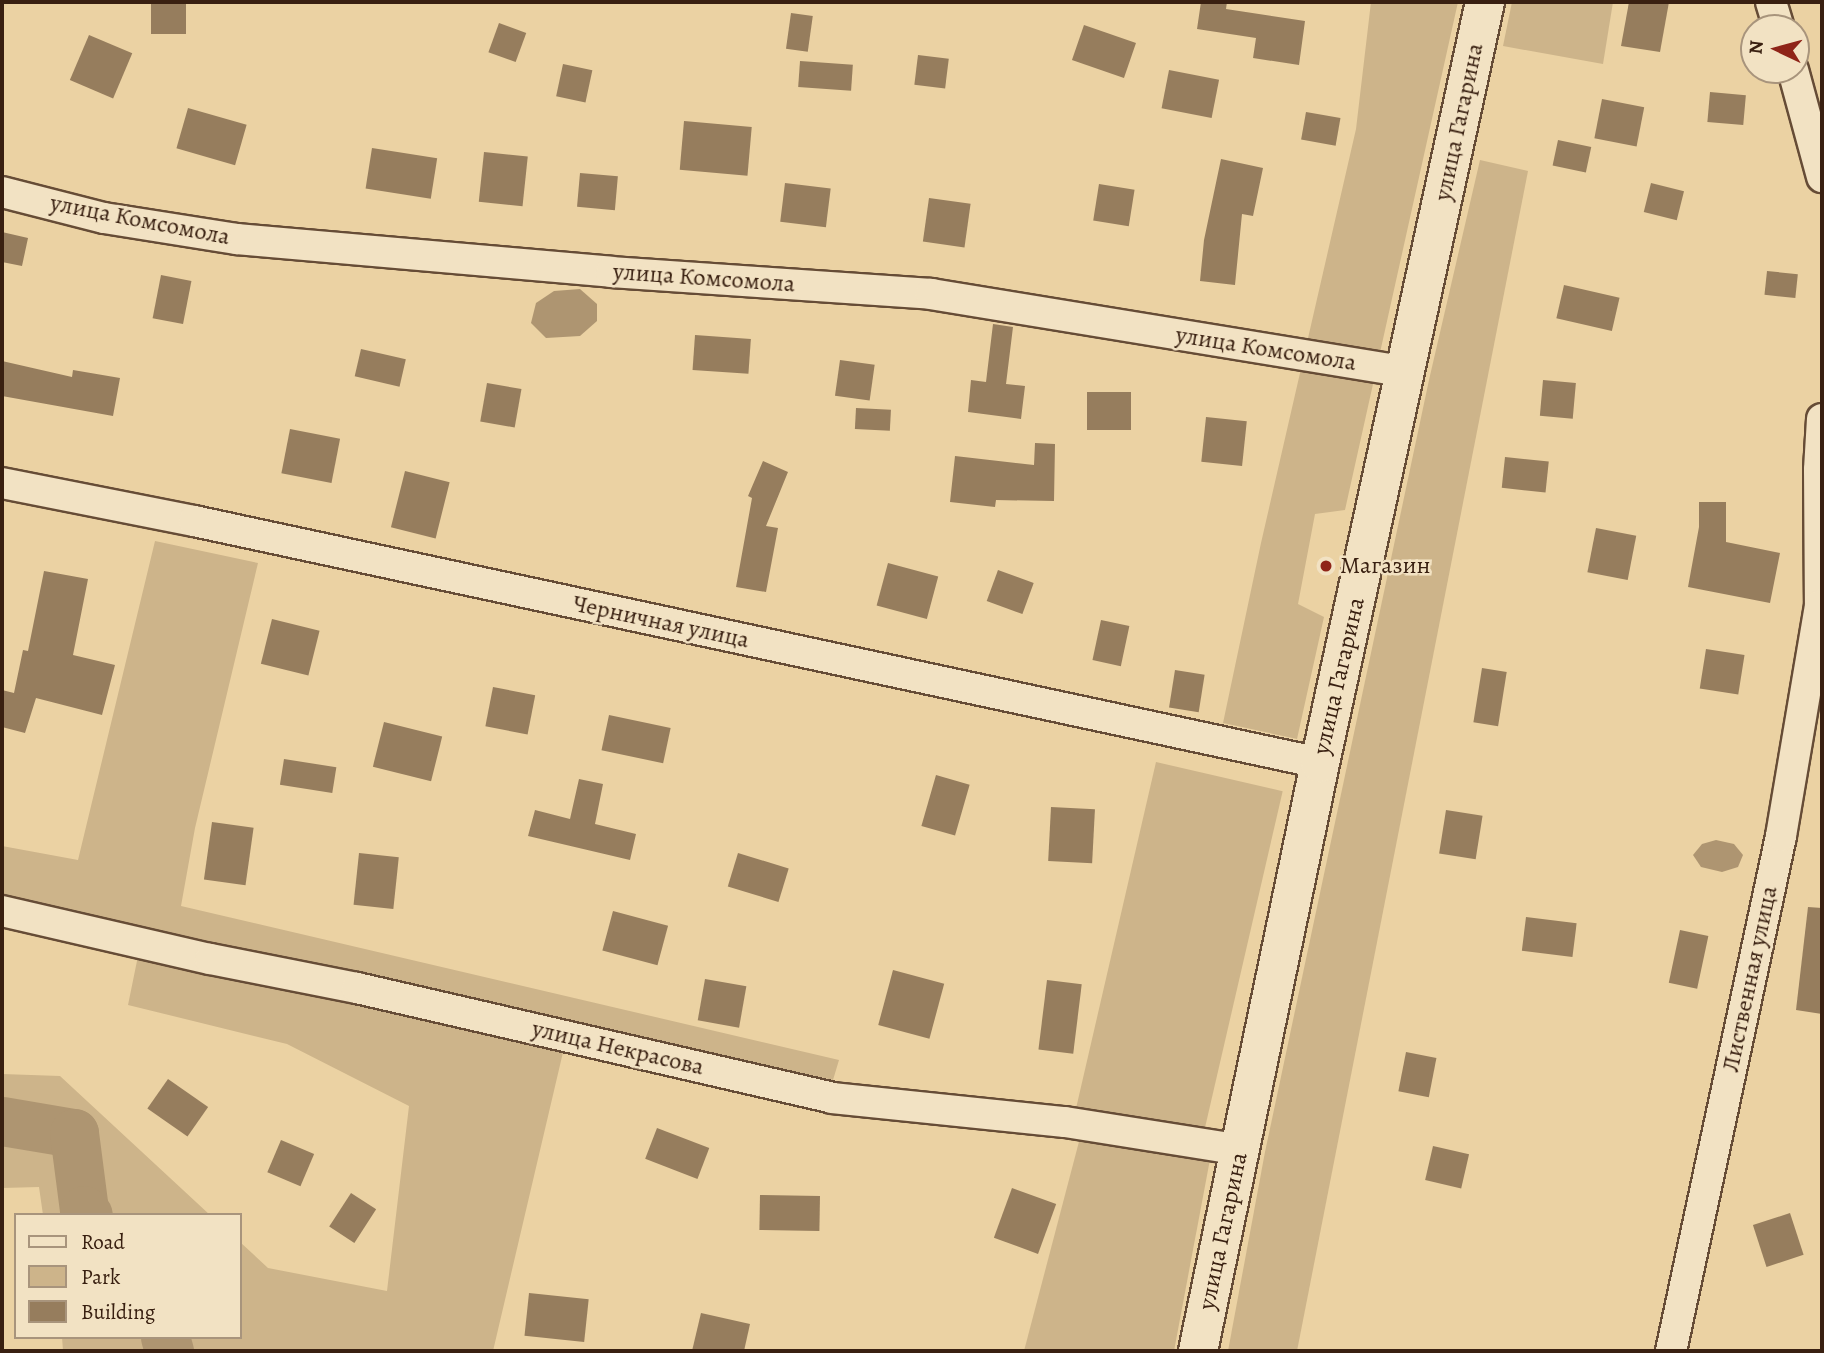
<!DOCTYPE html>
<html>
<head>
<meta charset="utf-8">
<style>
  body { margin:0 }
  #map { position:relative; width:1824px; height:1353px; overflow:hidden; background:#ebd2a3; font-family:Alegreya,serif }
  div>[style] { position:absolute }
  .green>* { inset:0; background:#cdb48a; transform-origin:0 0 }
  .water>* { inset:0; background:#ae9571 }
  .river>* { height:49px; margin:-24.5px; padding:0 24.5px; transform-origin:24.5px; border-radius:24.5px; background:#ae9571 }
  .building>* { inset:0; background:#967d5d; transform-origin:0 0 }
  .roads { filter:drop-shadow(2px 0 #664c36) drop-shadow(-2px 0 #664c36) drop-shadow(0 2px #664c36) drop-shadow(0 -2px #664c36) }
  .minor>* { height:30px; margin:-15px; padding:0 15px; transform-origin:15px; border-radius:15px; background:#f2e2c3 }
  .secondary>* { height:38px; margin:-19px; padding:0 19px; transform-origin:19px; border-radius:19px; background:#f2e2c3 }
  .dots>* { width:19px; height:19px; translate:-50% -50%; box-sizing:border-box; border:4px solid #f2e2c3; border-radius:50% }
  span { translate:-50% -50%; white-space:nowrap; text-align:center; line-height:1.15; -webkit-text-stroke:5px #f2e2c3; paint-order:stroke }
  .street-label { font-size:24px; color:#392011 }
  .poi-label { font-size:24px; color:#392011 }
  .left { translate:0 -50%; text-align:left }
  .frame { position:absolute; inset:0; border:4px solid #392011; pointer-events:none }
  .legend { position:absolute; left:14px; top:1213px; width:228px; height:126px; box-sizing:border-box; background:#f2e2c3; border:2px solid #a8947c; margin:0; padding:9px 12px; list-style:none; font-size:21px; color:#392011 }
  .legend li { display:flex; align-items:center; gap:14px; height:35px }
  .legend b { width:35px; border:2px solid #a8947c }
  .north { position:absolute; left:1740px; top:14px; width:70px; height:70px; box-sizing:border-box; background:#f2e2c3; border:2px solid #a8947c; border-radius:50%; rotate:275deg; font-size:19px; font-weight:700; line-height:28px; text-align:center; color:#392011 }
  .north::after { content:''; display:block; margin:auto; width:24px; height:32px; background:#8f2418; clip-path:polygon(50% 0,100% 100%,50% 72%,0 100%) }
</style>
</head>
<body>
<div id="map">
  <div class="green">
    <i style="clip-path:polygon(1371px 2px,1458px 2px,1345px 510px,1315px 514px,1298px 604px,1324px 617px,1297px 739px,1223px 723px,1261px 543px,1356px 129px)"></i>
    <i style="clip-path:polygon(1512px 2px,1613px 2px,1603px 64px,1503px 46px)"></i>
    <i style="clip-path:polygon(1480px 160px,1528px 171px,1297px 1351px,1228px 1351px,1265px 1152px,1429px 380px)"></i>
    <i style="clip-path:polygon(155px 541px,258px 563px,195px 828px,181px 906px,839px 1060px,833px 1080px,2px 895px,2px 846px,78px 860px)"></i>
    <i style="left:1156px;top:762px;width:130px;height:361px;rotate:13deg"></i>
    <i style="clip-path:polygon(138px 956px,564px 1048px,493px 1351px,63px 1351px,62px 1337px,240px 1337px,240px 1242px,268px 1268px,387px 1291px,409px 1106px,287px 1044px,128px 1005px)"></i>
    <i style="clip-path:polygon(2px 1074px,60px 1076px,210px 1215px,43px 1215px,39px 1187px,2px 1188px)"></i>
    <i style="clip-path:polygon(1081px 1134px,1211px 1154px,1174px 1351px,1024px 1351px)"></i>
  </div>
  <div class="water">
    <i style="clip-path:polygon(580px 289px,597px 304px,597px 321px,580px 336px,546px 338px,531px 323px,536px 303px,554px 291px)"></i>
    <i style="clip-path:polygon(1716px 840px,1734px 844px,1743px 855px,1738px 867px,1722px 872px,1701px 867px,1693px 855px,1702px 844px)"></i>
  </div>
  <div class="river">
    <i style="left:2px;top:1121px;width:73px;rotate:9.5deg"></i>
    <i style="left:74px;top:1133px;width:78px;rotate:82.6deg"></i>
    <i style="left:84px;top:1210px;width:6px;rotate:51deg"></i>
    <i style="left:165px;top:1337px;width:15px;rotate:74deg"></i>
  </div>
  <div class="building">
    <i style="left:151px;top:2px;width:35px;height:32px"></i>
    <i style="clip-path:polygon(1201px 2px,1227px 2px,1226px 9px,1305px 21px,1299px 65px,1253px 58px,1256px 38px,1197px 29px)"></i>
    <i style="clip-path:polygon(1629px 2px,1669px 2px,1660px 52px,1621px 46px)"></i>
    <i style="left:791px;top:13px;width:22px;height:36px;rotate:8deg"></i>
    <i style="left:499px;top:23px;width:29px;height:31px;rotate:20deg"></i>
    <i style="left:1084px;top:25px;width:55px;height:37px;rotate:19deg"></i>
    <i style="left:89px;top:35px;width:47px;height:49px;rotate:23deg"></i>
    <i style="left:918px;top:55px;width:31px;height:30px;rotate:7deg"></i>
    <i style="left:800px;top:61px;width:53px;height:26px;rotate:4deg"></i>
    <i style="left:563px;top:64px;width:30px;height:33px;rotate:12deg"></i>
    <i style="left:1169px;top:70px;width:51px;height:39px;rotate:11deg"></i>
    <i style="left:1710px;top:92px;width:36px;height:30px;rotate:5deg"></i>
    <i style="left:1602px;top:99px;width:43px;height:40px;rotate:11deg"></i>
    <i style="left:188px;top:108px;width:61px;height:42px;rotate:16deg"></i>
    <i style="left:1306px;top:112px;width:35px;height:28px;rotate:10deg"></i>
    <i style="left:684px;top:121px;width:68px;height:49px;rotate:5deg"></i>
    <i style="left:1558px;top:140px;width:34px;height:26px;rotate:12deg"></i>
    <i style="left:372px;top:148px;width:66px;height:41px;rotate:9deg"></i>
    <i style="left:484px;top:152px;width:44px;height:50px;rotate:6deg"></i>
    <i style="clip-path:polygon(1221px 159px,1263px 168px,1253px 216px,1242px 214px,1235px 285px,1200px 281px,1204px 240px)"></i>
    <i style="left:580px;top:173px;width:38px;height:34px;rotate:5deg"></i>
    <i style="left:785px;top:183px;width:46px;height:39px;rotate:7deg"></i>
    <i style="left:1651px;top:183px;width:34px;height:30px;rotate:14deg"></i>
    <i style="left:1099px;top:184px;width:36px;height:37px;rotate:9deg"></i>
    <i style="left:929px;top:198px;width:42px;height:44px;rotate:8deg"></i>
    <i style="clip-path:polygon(2px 232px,28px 238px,22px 266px,2px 262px)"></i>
    <i style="left:1767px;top:271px;width:31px;height:24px;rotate:6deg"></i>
    <i style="left:161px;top:275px;width:31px;height:44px;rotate:11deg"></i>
    <i style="left:1564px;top:285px;width:57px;height:34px;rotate:13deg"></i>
    <i style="clip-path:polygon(993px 324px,1013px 327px,1006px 384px,1025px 386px,1021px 419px,968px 412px,971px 380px,986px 382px)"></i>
    <i style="left:695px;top:335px;width:56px;height:35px;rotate:4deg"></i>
    <i style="left:361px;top:349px;width:46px;height:28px;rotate:13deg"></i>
    <i style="left:840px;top:360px;width:35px;height:36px;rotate:8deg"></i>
    <i style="clip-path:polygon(2px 361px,72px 377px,73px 370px,120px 378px,113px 416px,2px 396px)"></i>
    <i style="left:1543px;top:380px;width:33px;height:36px;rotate:5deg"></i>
    <i style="left:487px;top:383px;width:35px;height:39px;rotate:10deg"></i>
    <i style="left:1087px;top:392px;width:44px;height:38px"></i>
    <i style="left:856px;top:408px;width:35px;height:21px;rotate:3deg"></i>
    <i style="left:1206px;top:417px;width:41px;height:45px;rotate:6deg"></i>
    <i style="left:290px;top:429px;width:51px;height:45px;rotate:11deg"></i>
    <i style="clip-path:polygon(1035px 443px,1055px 444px,1054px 501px,996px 500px,995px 507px,950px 502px,955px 456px,1034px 465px)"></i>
    <i style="left:1505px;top:457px;width:44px;height:31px;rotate:6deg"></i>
    <i style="clip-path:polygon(763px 461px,788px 472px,766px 526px,778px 528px,766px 592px,736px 587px,752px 498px,748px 496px)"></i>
    <i style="left:405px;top:471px;width:46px;height:58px;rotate:14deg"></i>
    <i style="clip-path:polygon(1699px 502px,1726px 502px,1726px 542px,1780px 553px,1770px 603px,1688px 587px,1699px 527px)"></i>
    <i style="left:1596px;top:528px;width:41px;height:45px;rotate:11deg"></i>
    <i style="left:888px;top:563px;width:52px;height:44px;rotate:15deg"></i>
    <i style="left:998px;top:570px;width:38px;height:33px;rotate:20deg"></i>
    <i style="clip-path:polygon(44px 571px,88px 579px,73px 655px,115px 665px,102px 715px,36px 698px,25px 733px,2px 727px,2px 690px,14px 693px,23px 650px,28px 651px)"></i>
    <i style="left:272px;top:619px;width:49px;height:46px;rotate:14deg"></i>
    <i style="left:1101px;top:620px;width:29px;height:41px;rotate:12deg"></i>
    <i style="left:1706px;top:649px;width:39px;height:40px;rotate:9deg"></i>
    <i style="left:1482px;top:668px;width:25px;height:55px;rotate:9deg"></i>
    <i style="left:1175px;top:670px;width:30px;height:38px;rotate:9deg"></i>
    <i style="left:493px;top:687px;width:43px;height:40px;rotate:11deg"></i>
    <i style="left:609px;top:715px;width:63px;height:36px;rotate:12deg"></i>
    <i style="left:384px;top:722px;width:60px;height:46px;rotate:14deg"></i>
    <i style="left:284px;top:759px;width:53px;height:26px;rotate:9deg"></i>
    <i style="left:936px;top:775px;width:35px;height:53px;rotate:16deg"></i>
    <i style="clip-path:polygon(579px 779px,603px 784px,595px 824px,636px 834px,630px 860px,528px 836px,535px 810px,570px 819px)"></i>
    <i style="left:1051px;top:807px;width:44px;height:54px;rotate:3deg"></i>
    <i style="left:1446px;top:810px;width:37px;height:44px;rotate:9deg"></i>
    <i style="left:212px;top:822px;width:42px;height:58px;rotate:8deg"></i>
    <i style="left:359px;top:853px;width:40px;height:52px;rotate:6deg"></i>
    <i style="left:738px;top:853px;width:53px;height:35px;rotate:17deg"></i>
    <i style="clip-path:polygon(1808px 907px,1822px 908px,1822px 1014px,1796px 1010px)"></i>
    <i style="left:613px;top:911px;width:57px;height:41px;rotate:15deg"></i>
    <i style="left:1526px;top:917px;width:51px;height:34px;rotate:7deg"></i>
    <i style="left:1680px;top:930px;width:29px;height:54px;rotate:12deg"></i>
    <i style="left:893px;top:970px;width:53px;height:57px;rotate:15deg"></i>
    <i style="left:705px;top:979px;width:42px;height:42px;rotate:10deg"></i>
    <i style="left:1047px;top:980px;width:35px;height:70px;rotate:7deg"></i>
    <i style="left:1406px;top:1052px;width:31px;height:40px;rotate:11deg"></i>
    <i style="left:168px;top:1079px;width:49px;height:36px;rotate:35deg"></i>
    <i style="left:657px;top:1128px;width:56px;height:33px;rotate:21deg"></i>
    <i style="left:281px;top:1140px;width:36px;height:35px;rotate:23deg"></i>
    <i style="left:1433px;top:1146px;width:37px;height:35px;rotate:13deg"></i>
    <i style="left:1012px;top:1188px;width:47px;height:53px;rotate:20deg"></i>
    <i style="left:351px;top:1193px;width:30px;height:40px;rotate:33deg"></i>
    <i style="left:760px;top:1195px;width:60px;height:35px;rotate:1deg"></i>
    <i style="left:1790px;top:1213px;width:44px;height:39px;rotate:72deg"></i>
    <i style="left:529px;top:1293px;width:60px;height:43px;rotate:6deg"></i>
    <i style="clip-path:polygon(701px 1313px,750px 1324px,744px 1351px,692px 1351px)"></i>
  </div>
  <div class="roads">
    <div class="minor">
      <i style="left:1771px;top:2px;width:27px;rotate:73deg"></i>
      <i style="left:1793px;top:70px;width:111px;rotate:74.8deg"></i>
      <i style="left:2px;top:192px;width:105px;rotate:14.3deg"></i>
      <i style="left:104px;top:218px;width:135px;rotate:9deg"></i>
      <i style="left:237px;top:239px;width:375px;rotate:5deg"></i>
      <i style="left:611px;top:272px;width:321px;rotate:3.9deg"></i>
      <i style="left:931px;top:294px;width:481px;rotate:9.3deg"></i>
      <i style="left:1822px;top:419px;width:51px;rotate:93.4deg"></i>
      <i style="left:1819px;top:470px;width:135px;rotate:89.6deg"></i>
      <i style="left:1820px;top:605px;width:12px;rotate:81deg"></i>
      <i style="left:2px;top:483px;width:196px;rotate:11.2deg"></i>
      <i style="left:194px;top:521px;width:1152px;rotate:12.13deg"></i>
      <i style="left:2px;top:911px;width:213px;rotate:13deg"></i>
      <i style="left:210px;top:959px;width:150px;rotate:11.2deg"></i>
      <i style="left:357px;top:988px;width:488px;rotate:13deg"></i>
      <i style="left:832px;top:1098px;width:234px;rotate:5.9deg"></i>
      <i style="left:1065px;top:1122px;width:178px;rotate:9deg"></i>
      <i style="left:1671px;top:1351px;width:527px;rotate:-77.94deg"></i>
      <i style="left:1781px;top:836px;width:234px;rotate:-80.4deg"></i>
    </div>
    <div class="secondary">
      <i style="left:1198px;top:1351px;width:601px;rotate:-78.28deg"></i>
      <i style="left:1320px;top:763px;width:779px;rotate:-77.77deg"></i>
    </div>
  </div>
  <div class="dots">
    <i style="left:1326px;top:566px;background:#8f2418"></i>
  </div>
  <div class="street-label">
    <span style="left:1459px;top:122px;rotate:-78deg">улица Гагарина</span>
    <span style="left:140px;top:220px;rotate:11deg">улица Комсомола</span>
    <span style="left:704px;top:278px;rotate:4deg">улица Комсомола</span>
    <span style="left:1266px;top:349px;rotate:9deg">улица Комсомола</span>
    <span style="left:661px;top:622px;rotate:12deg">Черничная улица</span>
    <span style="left:1339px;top:676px;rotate:-77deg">улица Гагарина</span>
    <span style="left:1750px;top:979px;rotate:-78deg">Лиственная улица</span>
    <span style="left:618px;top:1048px;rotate:13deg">улица Некрасова</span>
    <span style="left:1223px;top:1231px;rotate:-78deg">улица Гагарина</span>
  </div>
  <div class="poi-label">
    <span class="left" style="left:1340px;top:566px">Магазин</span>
  </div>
  <div class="frame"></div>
  <ul class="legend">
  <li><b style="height:9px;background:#f2e2c3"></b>Road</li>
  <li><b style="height:19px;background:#cdb48a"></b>Park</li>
  <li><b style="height:19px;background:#967d5d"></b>Building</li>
  </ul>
  <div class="north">N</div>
</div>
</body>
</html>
